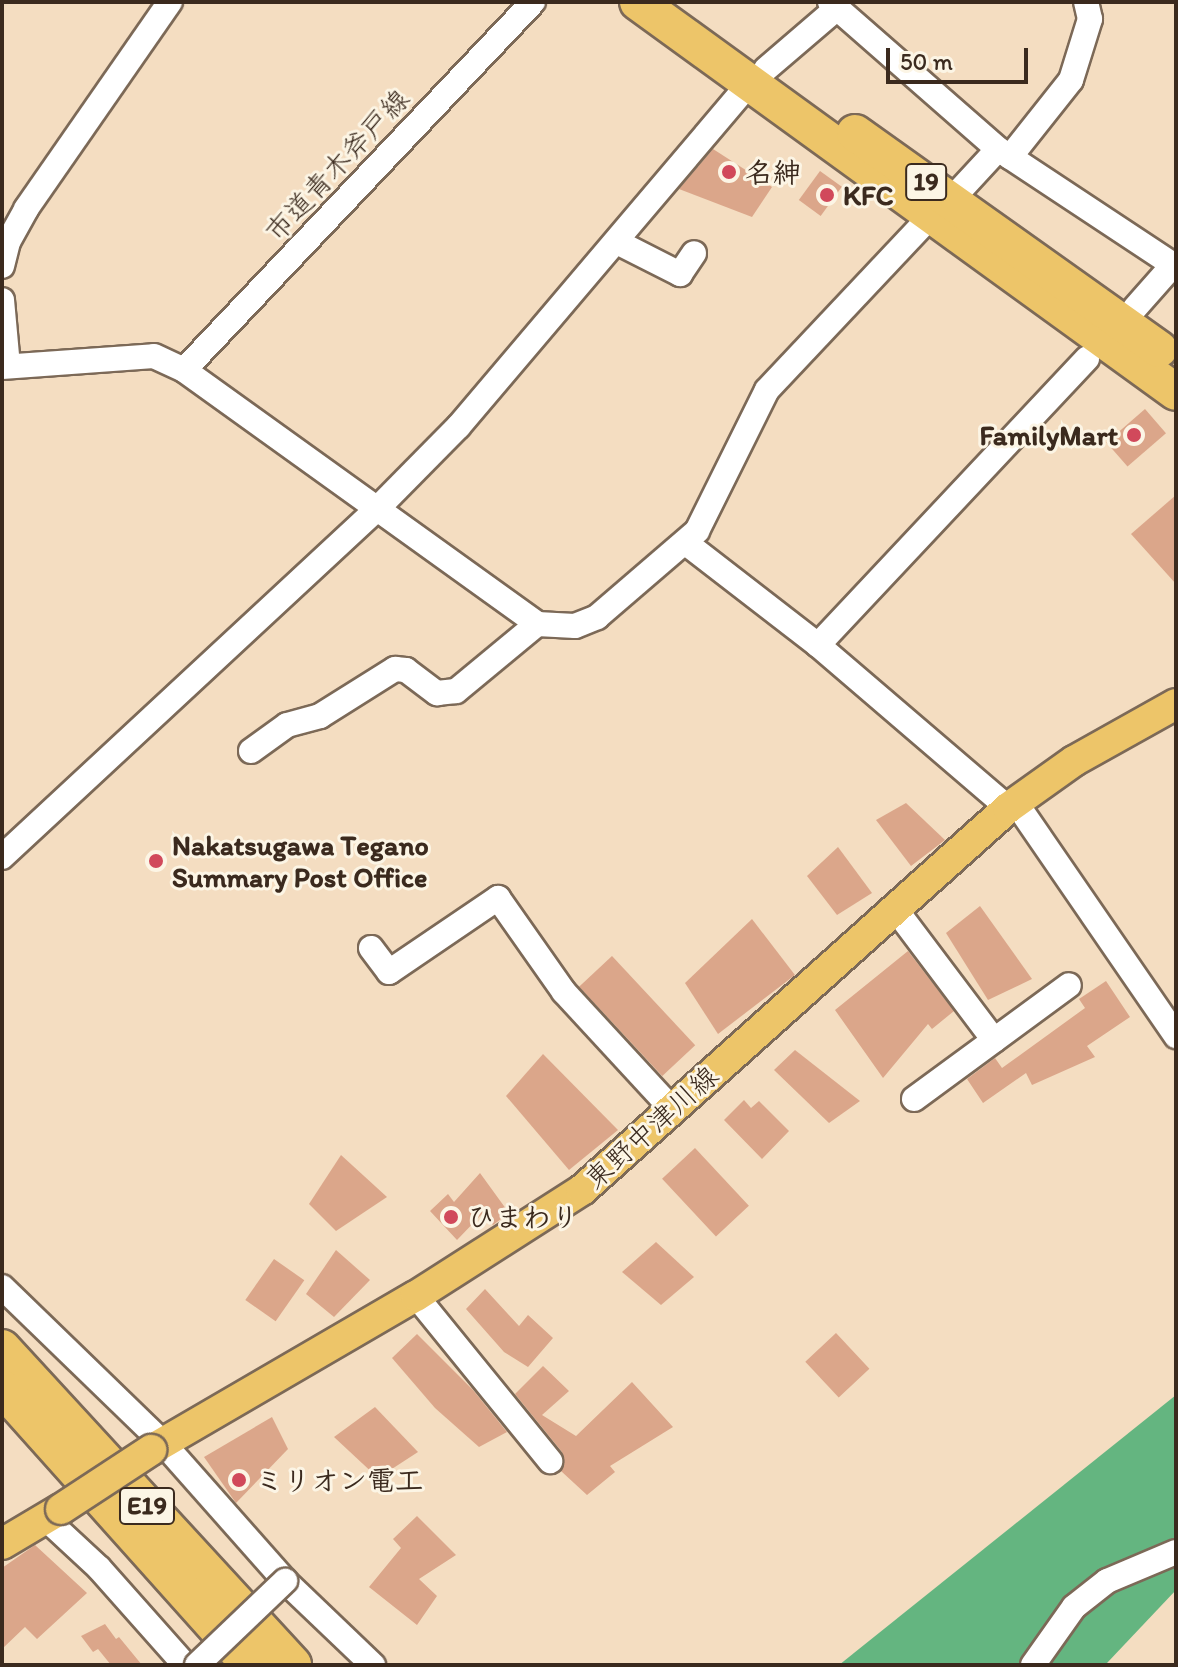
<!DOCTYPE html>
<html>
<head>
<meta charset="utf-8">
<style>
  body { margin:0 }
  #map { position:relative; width:1178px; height:1667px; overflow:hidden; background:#f4ddc1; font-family:Itim,"Klee One",sans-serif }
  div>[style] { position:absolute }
  .forest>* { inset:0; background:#64b580 }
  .building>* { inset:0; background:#dba68a; transform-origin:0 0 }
  .roads { filter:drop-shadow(2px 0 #7c6957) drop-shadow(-2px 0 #7c6957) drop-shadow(0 2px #7c6957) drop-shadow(0 -2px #7c6957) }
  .minor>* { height:24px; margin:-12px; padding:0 12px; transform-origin:12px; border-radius:12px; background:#fff }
  .major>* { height:30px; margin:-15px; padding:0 15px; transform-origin:15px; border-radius:15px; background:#edc569 }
  .highway>* { height:36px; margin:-18px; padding:0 18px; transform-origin:18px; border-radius:18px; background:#edc569 }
  .bridges { filter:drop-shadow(2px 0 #7c6957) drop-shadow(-2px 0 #7c6957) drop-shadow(0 2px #7c6957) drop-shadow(0 -2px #7c6957) }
  .minor-bridge>* { height:24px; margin:-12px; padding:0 12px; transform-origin:12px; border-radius:12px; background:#fff }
  .major-bridge>* { height:30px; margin:-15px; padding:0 15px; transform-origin:15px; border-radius:15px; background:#edc569 }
  .dots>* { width:22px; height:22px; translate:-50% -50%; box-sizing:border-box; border:4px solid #fcf5e5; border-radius:50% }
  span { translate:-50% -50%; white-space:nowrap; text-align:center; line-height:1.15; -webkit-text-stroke:6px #fcf5e5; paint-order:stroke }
  .shield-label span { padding:2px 6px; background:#fcf5e5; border:2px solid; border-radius:6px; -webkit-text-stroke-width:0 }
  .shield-label { font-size:26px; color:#3b2a1e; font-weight:700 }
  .street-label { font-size:28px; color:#3b2a1e }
  .poi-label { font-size:28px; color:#3b2a1e; font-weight:700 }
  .left { translate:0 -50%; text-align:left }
  .right { translate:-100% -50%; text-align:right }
  .frame { position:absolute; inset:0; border:4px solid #3b2a1e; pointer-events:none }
  .scale { position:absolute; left:886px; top:48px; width:142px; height:36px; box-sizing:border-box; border:4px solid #3b2a1e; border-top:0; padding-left:10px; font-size:24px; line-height:28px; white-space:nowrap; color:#3b2a1e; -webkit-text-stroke:6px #fcf5e5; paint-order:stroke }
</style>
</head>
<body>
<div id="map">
  <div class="forest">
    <i style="clip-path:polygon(1176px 1395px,1176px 1590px,1107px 1663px,839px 1665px)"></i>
  </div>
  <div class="building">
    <i style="clip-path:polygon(713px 149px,772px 187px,752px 217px,679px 189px)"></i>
    <i style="left:820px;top:171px;width:27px;height:36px;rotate:36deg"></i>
    <i style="left:1145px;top:409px;width:32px;height:51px;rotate:49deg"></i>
    <i style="clip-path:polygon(1176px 495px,1176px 584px,1131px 534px)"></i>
    <i style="clip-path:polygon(906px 803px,945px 840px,911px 866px,876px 820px)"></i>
    <i style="clip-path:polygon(838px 847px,872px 893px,837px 915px,807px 876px)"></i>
    <i style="clip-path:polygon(980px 906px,1032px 979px,988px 1000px,946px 933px)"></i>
    <i style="clip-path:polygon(752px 919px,795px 975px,718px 1034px,685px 983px)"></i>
    <i style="clip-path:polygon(908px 951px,954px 1011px,932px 1029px,928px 1024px,883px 1078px,835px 1010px)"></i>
    <i style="left:612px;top:956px;width:122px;height:45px;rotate:47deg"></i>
    <i style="clip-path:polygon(1106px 981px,1130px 1017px,1087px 1046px,1095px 1057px,1032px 1085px,1026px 1073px,983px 1103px,967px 1079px,995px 1058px,1002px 1068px,1085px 1008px,1079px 999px)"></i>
    <i style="clip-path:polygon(795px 1050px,860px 1101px,829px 1123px,774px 1070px)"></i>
    <i style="clip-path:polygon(543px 1054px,618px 1130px,569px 1170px,506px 1096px)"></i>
    <i style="clip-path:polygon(744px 1100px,751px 1108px,759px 1101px,789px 1131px,762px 1159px,724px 1120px)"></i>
    <i style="left:695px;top:1148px;width:79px;height:45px;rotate:47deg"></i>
    <i style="clip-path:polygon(341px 1155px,387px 1197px,336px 1231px,309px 1204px)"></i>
    <i style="clip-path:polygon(480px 1173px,509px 1213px,493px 1225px,482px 1214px,457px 1240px,430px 1211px,448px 1194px,454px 1202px)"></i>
    <i style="clip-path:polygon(656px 1242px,694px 1277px,661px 1305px,622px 1272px)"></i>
    <i style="clip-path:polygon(336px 1250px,370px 1280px,334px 1317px,306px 1294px)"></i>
    <i style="left:274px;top:1259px;width:37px;height:50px;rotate:35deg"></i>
    <i style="clip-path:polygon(485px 1289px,519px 1326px,528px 1315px,553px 1338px,528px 1367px,504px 1352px,466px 1309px)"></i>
    <i style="left:836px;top:1333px;width:49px;height:42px;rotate:47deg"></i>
    <i style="clip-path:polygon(417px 1334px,473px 1390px,507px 1432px,479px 1447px,435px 1408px,392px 1358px)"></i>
    <i style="clip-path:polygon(543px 1366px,569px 1391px,542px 1415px,576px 1436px,632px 1382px,673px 1427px,610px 1466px,615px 1472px,587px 1495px,561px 1471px,562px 1452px,515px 1394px)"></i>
    <i style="clip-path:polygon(375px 1407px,418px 1452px,378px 1478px,334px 1437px)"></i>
    <i style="clip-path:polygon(272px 1417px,288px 1449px,236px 1503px,204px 1457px)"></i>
    <i style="clip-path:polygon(417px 1516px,456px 1555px,419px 1579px,437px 1596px,417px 1625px,369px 1587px,401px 1548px,393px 1539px)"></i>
    <i style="clip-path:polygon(35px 1545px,87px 1593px,37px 1639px,25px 1627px,2px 1649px,2px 1568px)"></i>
    <i style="clip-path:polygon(105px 1624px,116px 1639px,119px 1637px,142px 1665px,111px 1665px,98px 1649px,93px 1652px,81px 1636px)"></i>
  </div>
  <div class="roads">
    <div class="minor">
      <i style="left:830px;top:2px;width:223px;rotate:41.2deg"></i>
      <i style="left:998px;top:149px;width:214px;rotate:33.5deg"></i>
      <i style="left:766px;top:69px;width:92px;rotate:-40.6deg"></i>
      <i style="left:1010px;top:157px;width:98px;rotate:-51.6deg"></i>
      <i style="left:1071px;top:80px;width:64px;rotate:-72.7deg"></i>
      <i style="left:1090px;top:19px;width:17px;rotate:-103deg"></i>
      <i style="left:951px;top:200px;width:69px;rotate:-47.3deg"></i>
      <i style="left:617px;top:242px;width:71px;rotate:26.9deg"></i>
      <i style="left:680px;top:274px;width:25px;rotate:-56deg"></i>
      <i style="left:2px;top:266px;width:25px;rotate:-76deg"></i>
      <i style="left:8px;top:242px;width:38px;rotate:-61deg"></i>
      <i style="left:26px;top:209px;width:252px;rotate:-55.2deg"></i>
      <i style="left:2px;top:300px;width:66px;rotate:84.8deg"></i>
      <i style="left:1135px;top:308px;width:57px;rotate:-48.5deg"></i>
      <i style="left:2px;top:367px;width:152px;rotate:-4.1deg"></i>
      <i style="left:154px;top:356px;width:33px;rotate:25deg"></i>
      <i style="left:184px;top:370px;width:435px;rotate:35.7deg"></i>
      <i style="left:537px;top:624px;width:38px;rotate:3deg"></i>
      <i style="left:575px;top:626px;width:24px;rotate:-22deg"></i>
      <i style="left:597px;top:617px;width:132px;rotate:-40.7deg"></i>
      <i style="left:697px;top:531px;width:157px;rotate:-63.6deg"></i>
      <i style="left:767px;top:390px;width:238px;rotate:-46.7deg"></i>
      <i style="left:184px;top:370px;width:507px;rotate:-46.52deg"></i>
      <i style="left:686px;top:543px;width:167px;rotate:37.7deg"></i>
      <i style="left:818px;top:645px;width:250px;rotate:40.6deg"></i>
      <i style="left:818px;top:645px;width:393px;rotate:-46.8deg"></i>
      <i style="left:251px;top:751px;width:44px;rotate:-35.8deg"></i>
      <i style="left:287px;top:725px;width:34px;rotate:-15deg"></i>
      <i style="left:320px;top:716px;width:89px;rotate:-32.1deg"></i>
      <i style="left:395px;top:669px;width:11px;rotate:5deg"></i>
      <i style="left:406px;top:670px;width:39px;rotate:37deg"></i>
      <i style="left:437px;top:693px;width:19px;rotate:-6deg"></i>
      <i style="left:456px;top:691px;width:105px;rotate:-39.6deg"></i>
      <i style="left:1016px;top:803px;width:283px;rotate:55.5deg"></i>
      <i style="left:2px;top:857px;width:513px;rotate:-42.87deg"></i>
      <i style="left:378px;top:508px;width:114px;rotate:-45.4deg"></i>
      <i style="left:458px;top:427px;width:447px;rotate:-49.7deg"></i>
      <i style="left:896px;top:910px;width:163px;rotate:53deg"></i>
      <i style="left:371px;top:948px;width:30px;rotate:53deg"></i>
      <i style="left:389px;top:972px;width:132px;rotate:-34.2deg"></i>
      <i style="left:498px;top:898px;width:115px;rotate:54.9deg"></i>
      <i style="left:564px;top:992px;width:159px;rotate:47.3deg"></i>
      <i style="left:914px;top:1099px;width:192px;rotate:-36.3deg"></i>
      <i style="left:2px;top:1287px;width:224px;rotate:44.1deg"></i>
      <i style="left:163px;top:1443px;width:184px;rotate:48.5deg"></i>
      <i style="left:285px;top:1581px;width:122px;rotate:43.7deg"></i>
      <i style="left:416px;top:1296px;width:213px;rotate:50.9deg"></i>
      <i style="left:44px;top:1517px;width:75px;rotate:42.8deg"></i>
      <i style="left:99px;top:1568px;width:130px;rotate:48.4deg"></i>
      <i style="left:1033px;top:1665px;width:71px;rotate:-54.7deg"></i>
      <i style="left:1074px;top:1607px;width:42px;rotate:-38.2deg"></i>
      <i style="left:1107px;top:1581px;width:75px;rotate:-22.8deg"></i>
    </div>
    <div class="major">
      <i style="left:151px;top:1450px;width:306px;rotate:-30.2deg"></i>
      <i style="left:416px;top:1296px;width:197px;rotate:-32.6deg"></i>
      <i style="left:582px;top:1190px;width:572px;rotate:-41.88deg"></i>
      <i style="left:1008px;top:808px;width:81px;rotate:-35.5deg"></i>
      <i style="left:1074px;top:761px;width:117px;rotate:-29.2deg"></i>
      <i style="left:2px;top:1544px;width:69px;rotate:-30.7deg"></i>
    </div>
    <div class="highway">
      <i style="left:638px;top:2px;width:664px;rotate:35.94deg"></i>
      <i style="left:855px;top:133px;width:373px;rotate:35.4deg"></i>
      <i style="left:2px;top:1348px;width:430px;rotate:47.4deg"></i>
      <i style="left:2px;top:1388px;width:372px;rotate:48.2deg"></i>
    </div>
  </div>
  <div class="bridges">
    <div class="minor-bridge">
      <i style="left:197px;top:1665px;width:122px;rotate:-43.7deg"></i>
    </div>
    <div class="major-bridge">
      <i style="left:61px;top:1509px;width:108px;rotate:-33.2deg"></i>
    </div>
  </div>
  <div class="dots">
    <i style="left:729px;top:172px;background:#d1495b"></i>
    <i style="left:827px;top:195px;background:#d1495b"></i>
    <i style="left:1134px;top:435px;background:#d1495b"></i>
    <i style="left:156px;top:861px;background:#d1495b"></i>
    <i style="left:451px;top:1217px;background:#d1495b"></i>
    <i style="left:239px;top:1480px;background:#d1495b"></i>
  </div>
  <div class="shield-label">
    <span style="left:926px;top:182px">19</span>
    <span style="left:147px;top:1506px">E19</span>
  </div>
  <div class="street-label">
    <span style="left:337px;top:165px;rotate:-47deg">市道青木斧戸線</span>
    <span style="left:651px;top:1127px;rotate:-42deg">東野中津川線</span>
  </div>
  <div class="poi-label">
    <span class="left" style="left:745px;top:172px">名紳</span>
    <span class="left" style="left:843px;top:195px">KFC</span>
    <span class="right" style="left:1118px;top:435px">FamilyMart</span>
    <span class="left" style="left:172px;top:861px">Nakatsugawa Tegano<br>Summary Post Office</span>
    <span class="left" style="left:467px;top:1217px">ひまわり</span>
    <span class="left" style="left:255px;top:1480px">ミリオン電工</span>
  </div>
  <div class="frame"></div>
  <div class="scale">50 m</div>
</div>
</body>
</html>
